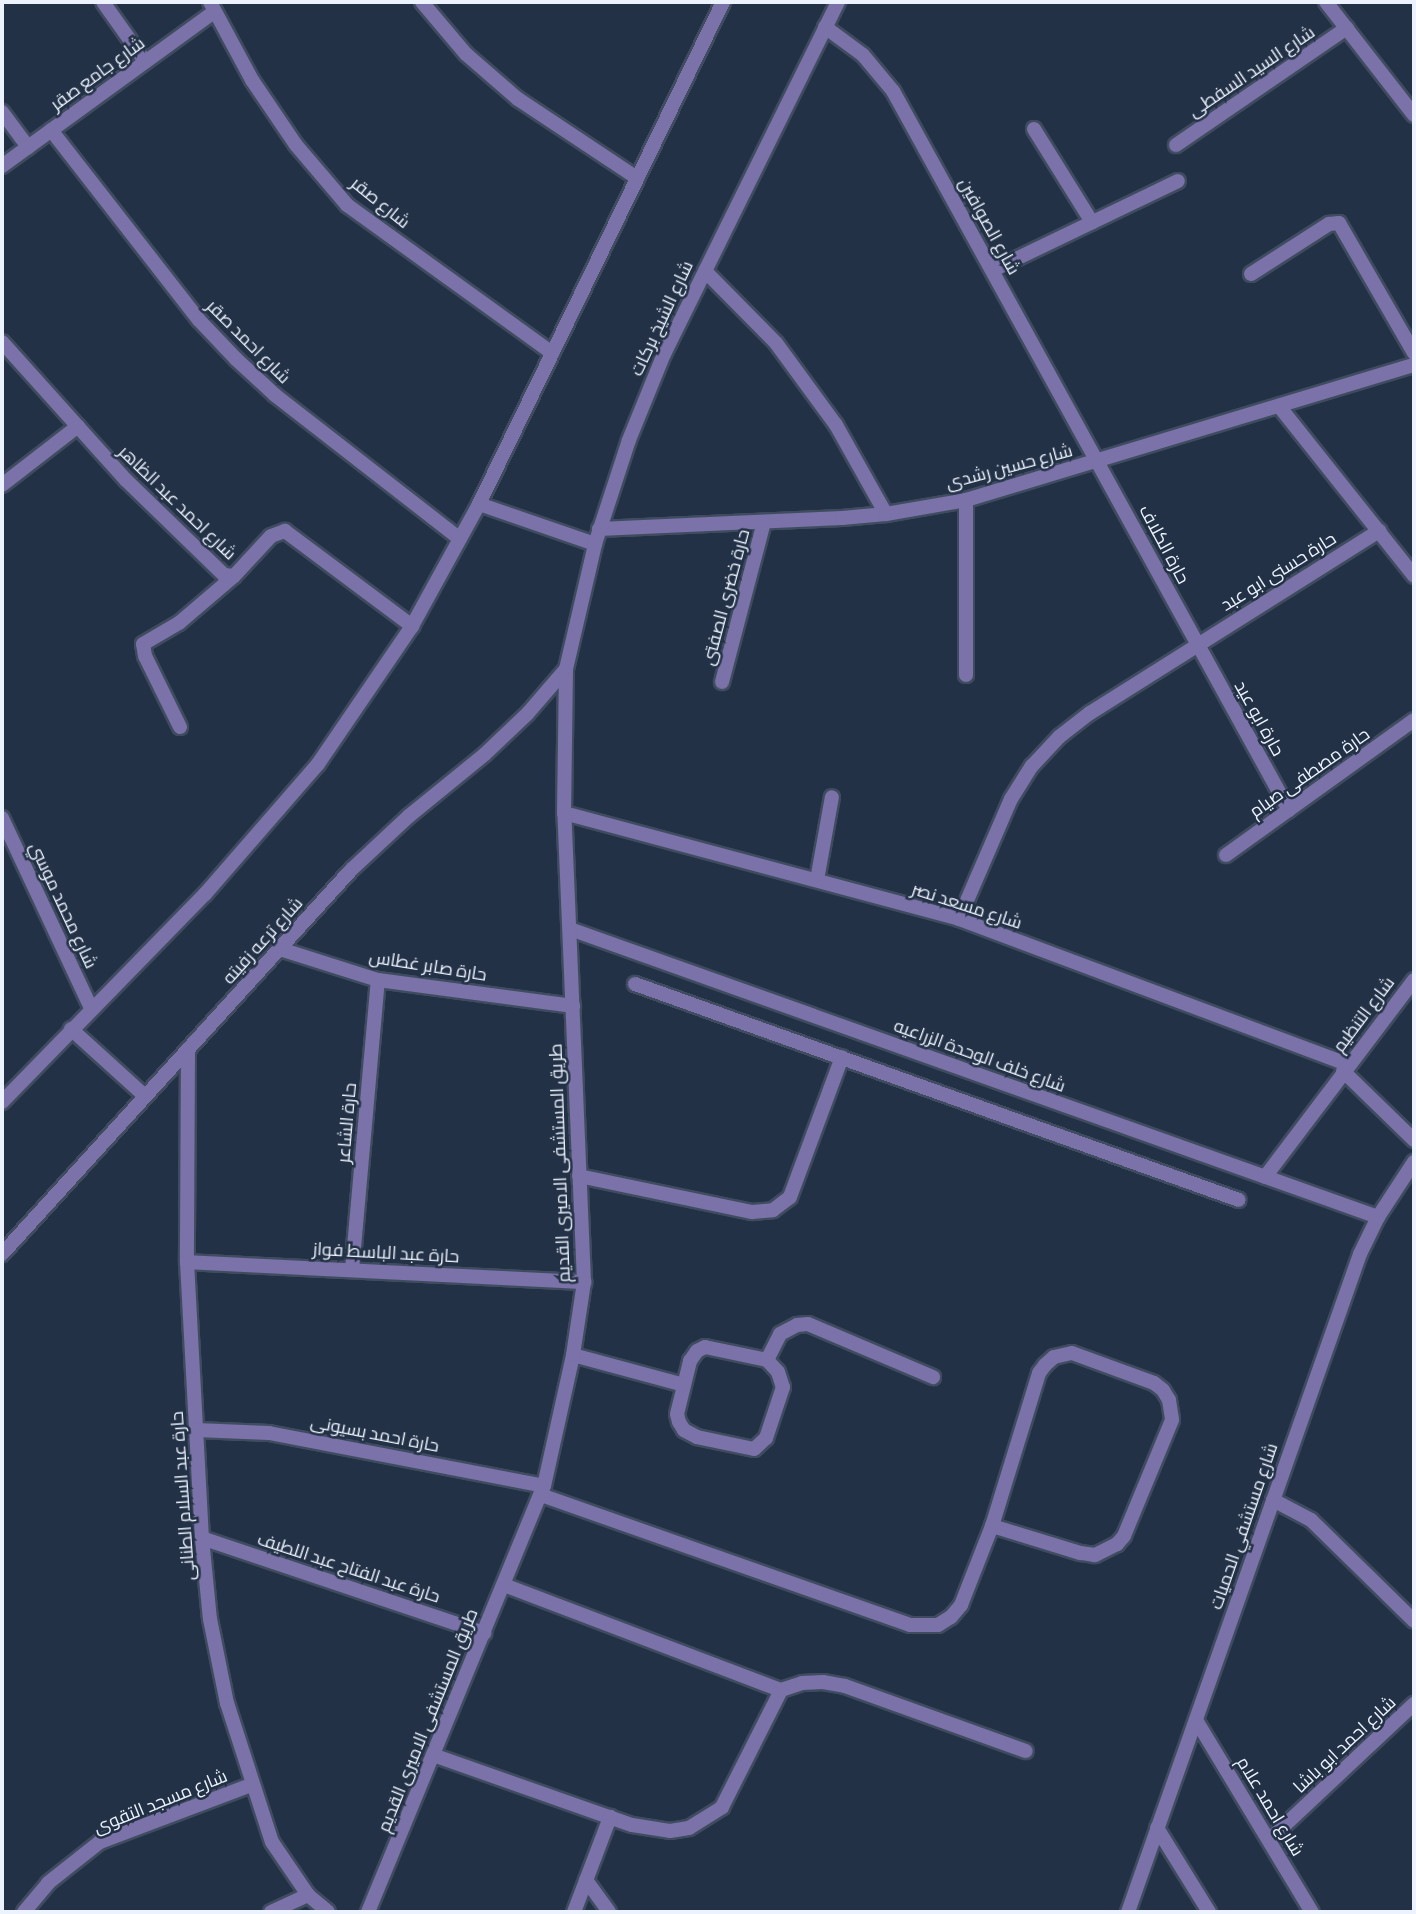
<!DOCTYPE html>
<html>
<head>
<meta charset="utf-8">
<style>
  body { margin:0 }
  #map { position:relative; width:1416px; height:1914px; overflow:hidden; background:#233146; font-family:Commissioner,Cairo,sans-serif }
  div>[style] { position:absolute }
  .roads { filter:drop-shadow(2px 0 #3f4c60) drop-shadow(-2px 0 #3f4c60) drop-shadow(0 2px #3f4c60) drop-shadow(0 -2px #3f4c60) }
  .service>* { height:14px; margin:-7px; padding:0 7px; transform-origin:7px; border-radius:7px; background:#7a72a8 }
  .minor>* { height:14px; margin:-7px; padding:0 7px; transform-origin:7px; border-radius:7px; background:#7a72a8 }
  span { translate:-50% -50%; white-space:nowrap; text-align:center; line-height:1.15; -webkit-text-stroke:5px #233146; paint-order:stroke }
  .street-label { font-size:18px; color:#ecf3fe }
  .frame { position:absolute; inset:0; border:4px solid #ecf3fe; pointer-events:none }
</style>
</head>
<body>
<div id="map">
  <div class="roads">
    <div class="service">
      <i style="left:635px;top:984px;width:641px;rotate:19.68deg"></i>
      <i style="left:579px;top:1176px;width:177px;rotate:11.8deg"></i>
      <i style="left:752px;top:1212px;width:21px;rotate:-5deg"></i>
      <i style="left:773px;top:1210px;width:21px;rotate:-37deg"></i>
      <i style="left:790px;top:1197px;width:149px;rotate:-69.6deg"></i>
      <i style="left:705px;top:1347px;width:63px;rotate:11.8deg"></i>
      <i style="left:767px;top:1360px;width:16px;rotate:47deg"></i>
      <i style="left:778px;top:1372px;width:16px;rotate:72deg"></i>
      <i style="left:783px;top:1387px;width:54px;rotate:108.4deg"></i>
      <i style="left:766px;top:1438px;width:16px;rotate:137deg"></i>
      <i style="left:754px;top:1449px;width:58px;rotate:-168.1deg"></i>
      <i style="left:697px;top:1437px;width:15px;rotate:-152deg"></i>
      <i style="left:684px;top:1430px;width:9px;rotate:-122deg"></i>
      <i style="left:679px;top:1422px;width:8px;rotate:-104deg"></i>
      <i style="left:677px;top:1414px;width:55px;rotate:-76.2deg"></i>
      <i style="left:690px;top:1361px;width:12px;rotate:-55deg"></i>
      <i style="left:697px;top:1351px;width:9px;rotate:-27deg"></i>
      <i style="left:573px;top:1355px;width:115px;rotate:15.1deg"></i>
      <i style="left:767px;top:1360px;width:29px;rotate:-63deg"></i>
      <i style="left:780px;top:1334px;width:19px;rotate:-28deg"></i>
      <i style="left:797px;top:1325px;width:11px;rotate:-5deg"></i>
      <i style="left:808px;top:1324px;width:136px;rotate:23deg"></i>
      <i style="left:541px;top:1495px;width:391px;rotate:19.4deg"></i>
      <i style="left:910px;top:1625px;width:28px"></i>
      <i style="left:938px;top:1625px;width:15px;rotate:-32deg"></i>
      <i style="left:951px;top:1617px;width:16px;rotate:-50deg"></i>
      <i style="left:961px;top:1605px;width:85px;rotate:-68.6deg"></i>
      <i style="left:992px;top:1526px;width:160px;rotate:-72.9deg"></i>
      <i style="left:1039px;top:1373px;width:10px;rotate:-53deg"></i>
      <i style="left:1045px;top:1365px;width:12px;rotate:-42deg"></i>
      <i style="left:1054px;top:1357px;width:18px;rotate:-13deg"></i>
      <i style="left:1072px;top:1353px;width:87px;rotate:20.1deg"></i>
      <i style="left:1154px;top:1383px;width:11px;rotate:38deg"></i>
      <i style="left:1163px;top:1390px;width:12px;rotate:59deg"></i>
      <i style="left:1169px;top:1400px;width:20px;rotate:81deg"></i>
      <i style="left:1172px;top:1420px;width:126px;rotate:112.5deg"></i>
      <i style="left:1124px;top:1536px;width:11px;rotate:131deg"></i>
      <i style="left:1117px;top:1544px;width:25px;rotate:153deg"></i>
      <i style="left:1095px;top:1555px;width:15px;rotate:-172deg"></i>
      <i style="left:1080px;top:1553px;width:92px;rotate:-162.9deg"></i>
      <i style="left:504px;top:1585px;width:296px;rotate:20.8deg"></i>
      <i style="left:781px;top:1690px;width:22px;rotate:-18deg"></i>
      <i style="left:802px;top:1683px;width:21px;rotate:-3deg"></i>
      <i style="left:823px;top:1682px;width:22px;rotate:10deg"></i>
      <i style="left:845px;top:1686px;width:192px;rotate:19.8deg"></i>
      <i style="left:433px;top:1755px;width:211px;rotate:19.4deg"></i>
      <i style="left:632px;top:1825px;width:38px;rotate:9deg"></i>
      <i style="left:670px;top:1831px;width:19px;rotate:-9deg"></i>
      <i style="left:689px;top:1828px;width:39px;rotate:-32deg"></i>
      <i style="left:722px;top:1807px;width:131px;rotate:-63.2deg"></i>
      <i style="left:586px;top:1880px;width:39px;rotate:54deg"></i>
      <i style="left:574px;top:1912px;width:102px;rotate:-69.2deg"></i>
    </div>
    <div class="minor">
      <i style="left:103px;top:2px;width:72px;rotate:54.6deg"></i>
      <i style="left:210px;top:2px;width:89px;rotate:61.7deg"></i>
      <i style="left:252px;top:80px;width:78px;rotate:55.9deg"></i>
      <i style="left:296px;top:145px;width:79px;rotate:49.6deg"></i>
      <i style="left:347px;top:205px;width:253px;rotate:35.8deg"></i>
      <i style="left:422px;top:2px;width:68px;rotate:49.8deg"></i>
      <i style="left:466px;top:54px;width:69px;rotate:40.9deg"></i>
      <i style="left:518px;top:99px;width:143px;rotate:33.6deg"></i>
      <i style="left:1326px;top:2px;width:143px;rotate:52.1deg"></i>
      <i style="left:825px;top:27px;width:47px;rotate:36.4deg"></i>
      <i style="left:863px;top:55px;width:47px;rotate:50.2deg"></i>
      <i style="left:893px;top:91px;width:821px;rotate:61.16deg"></i>
      <i style="left:2px;top:112px;width:44px;rotate:53.4deg"></i>
      <i style="left:1034px;top:129px;width:110px;rotate:58.1deg"></i>
      <i style="left:51px;top:130px;width:241px;rotate:52.1deg"></i>
      <i style="left:199px;top:320px;width:54px;rotate:46.5deg"></i>
      <i style="left:236px;top:359px;width:53px;rotate:42.7deg"></i>
      <i style="left:275px;top:395px;width:234px;rotate:37.9deg"></i>
      <i style="left:1176px;top:145px;width:207px;rotate:-34.4deg"></i>
      <i style="left:2px;top:166px;width:263px;rotate:-36deg"></i>
      <i style="left:993px;top:270px;width:205px;rotate:-25.7deg"></i>
      <i style="left:705px;top:271px;width:101px;rotate:45.4deg"></i>
      <i style="left:776px;top:343px;width:102px;rotate:53.8deg"></i>
      <i style="left:836px;top:425px;width:102px;rotate:60.7deg"></i>
      <i style="left:1251px;top:274px;width:93px;rotate:-32.7deg"></i>
      <i style="left:1329px;top:224px;width:10px;rotate:-6deg"></i>
      <i style="left:1339px;top:223px;width:150px;rotate:60deg"></i>
      <i style="left:2px;top:342px;width:186px;rotate:48.1deg"></i>
      <i style="left:126px;top:480px;width:136px;rotate:44.1deg"></i>
      <i style="left:224px;top:575px;width:10px;rotate:6deg"></i>
      <i style="left:234px;top:576px;width:54px;rotate:-47.2deg"></i>
      <i style="left:271px;top:536px;width:15px;rotate:-20deg"></i>
      <i style="left:285px;top:531px;width:159px;rotate:36.8deg"></i>
      <i style="left:1279px;top:406px;width:217px;rotate:51.5deg"></i>
      <i style="left:2px;top:485px;width:96px;rotate:-37.8deg"></i>
      <i style="left:966px;top:500px;width:175px;rotate:90deg"></i>
      <i style="left:479px;top:504px;width:123px;rotate:19deg"></i>
      <i style="left:599px;top:529px;width:243px;rotate:-2.6deg"></i>
      <i style="left:842px;top:518px;width:44px;rotate:-5.2deg"></i>
      <i style="left:886px;top:514px;width:81px;rotate:-9.9deg"></i>
      <i style="left:966px;top:500px;width:468px;rotate:-16.8deg"></i>
      <i style="left:722px;top:682px;width:165px;rotate:-75.3deg"></i>
      <i style="left:180px;top:727px;width:79px;rotate:-116.2deg"></i>
      <i style="left:145px;top:656px;width:12px;rotate:-99deg"></i>
      <i style="left:143px;top:644px;width:42px;rotate:-30.3deg"></i>
      <i style="left:179px;top:623px;width:72px;rotate:-40.5deg"></i>
      <i style="left:564px;top:813px;width:409px;rotate:15deg"></i>
      <i style="left:959px;top:919px;width:416px;rotate:20.5deg"></i>
      <i style="left:2px;top:818px;width:210px;rotate:64.9deg"></i>
      <i style="left:1226px;top:855px;width:231px;rotate:-35.7deg"></i>
      <i style="left:817px;top:880px;width:84px;rotate:-79.8deg"></i>
      <i style="left:959px;top:919px;width:131px;rotate:-66.6deg"></i>
      <i style="left:1011px;top:799px;width:39px;rotate:-58deg"></i>
      <i style="left:1032px;top:766px;width:40px;rotate:-47deg"></i>
      <i style="left:1059px;top:737px;width:39px;rotate:-38deg"></i>
      <i style="left:1090px;top:713px;width:342px;rotate:-32.2deg"></i>
      <i style="left:570px;top:929px;width:858px;rotate:19.62deg"></i>
      <i style="left:280px;top:949px;width:103px;rotate:17.6deg"></i>
      <i style="left:378px;top:980px;width:197px;rotate:7.6deg"></i>
      <i style="left:71px;top:1029px;width:100px;rotate:42.2deg"></i>
      <i style="left:188px;top:1049px;width:213px;rotate:90.3deg"></i>
      <i style="left:187px;top:1262px;width:276px;rotate:86.9deg"></i>
      <i style="left:202px;top:1538px;width:81px;rotate:84.4deg"></i>
      <i style="left:210px;top:1619px;width:86px;rotate:78.6deg"></i>
      <i style="left:227px;top:1703px;width:146px;rotate:72.1deg"></i>
      <i style="left:272px;top:1842px;width:64px;rotate:55.8deg"></i>
      <i style="left:308px;top:1895px;width:26px;rotate:40deg"></i>
      <i style="left:1343px;top:1071px;width:99px;rotate:44.2deg"></i>
      <i style="left:2px;top:1102px;width:291px;rotate:-45.7deg"></i>
      <i style="left:205px;top:894px;width:172px;rotate:-49deg"></i>
      <i style="left:318px;top:764px;width:167px;rotate:-55.7deg"></i>
      <i style="left:412px;top:626px;width:139px;rotate:-61.2deg"></i>
      <i style="left:479px;top:504px;width:558px;rotate:-64.08deg"></i>
      <i style="left:1265px;top:1177px;width:247px;rotate:-52.9deg"></i>
      <i style="left:2px;top:1254px;width:519px;rotate:-47.73deg"></i>
      <i style="left:351px;top:870px;width:79px;rotate:-43deg"></i>
      <i style="left:409px;top:816px;width:98px;rotate:-39.2deg"></i>
      <i style="left:485px;top:754px;width:59px;rotate:-43.6deg"></i>
      <i style="left:528px;top:713px;width:58px;rotate:-49.2deg"></i>
      <i style="left:187px;top:1262px;width:398px;rotate:2.9deg"></i>
      <i style="left:352px;top:1270px;width:291px;rotate:-84.9deg"></i>
      <i style="left:196px;top:1430px;width:73px;rotate:2.4deg"></i>
      <i style="left:269px;top:1433px;width:280px;rotate:10.9deg"></i>
      <i style="left:1273px;top:1500px;width:43px;rotate:27.8deg"></i>
      <i style="left:1311px;top:1520px;width:144px;rotate:44.4deg"></i>
      <i style="left:202px;top:1538px;width:298px;rotate:18.6deg"></i>
      <i style="left:1196px;top:1720px;width:224px;rotate:58.9deg"></i>
      <i style="left:1157px;top:1828px;width:99px;rotate:58.2deg"></i>
      <i style="left:1269px;top:1840px;width:199px;rotate:-43.2deg"></i>
      <i style="left:24px;top:1912px;width:38px;rotate:-50deg"></i>
      <i style="left:48px;top:1883px;width:66px;rotate:-38.3deg"></i>
      <i style="left:100px;top:1842px;width:161px;rotate:-20.7deg"></i>
      <i style="left:271px;top:1912px;width:41px;rotate:-24.7deg"></i>
      <i style="left:368px;top:1912px;width:461px;rotate:-67.6deg"></i>
      <i style="left:544px;top:1486px;width:134px;rotate:-77.5deg"></i>
      <i style="left:573px;top:1355px;width:74px;rotate:-81.4deg"></i>
      <i style="left:584px;top:1282px;width:469px;rotate:-92.4deg"></i>
      <i style="left:564px;top:813px;width:144px;rotate:-89.2deg"></i>
      <i style="left:566px;top:669px;width:128px;rotate:-76.9deg"></i>
      <i style="left:595px;top:544px;width:109px;rotate:-71.9deg"></i>
      <i style="left:629px;top:440px;width:93px;rotate:-67.9deg"></i>
      <i style="left:664px;top:354px;width:393px;rotate:-63.7deg"></i>
      <i style="left:1128px;top:1912px;width:698px;rotate:-70.58deg"></i>
      <i style="left:1360px;top:1254px;width:41px;rotate:-64.1deg"></i>
      <i style="left:1378px;top:1217px;width:66px;rotate:-56.8deg"></i>
    </div>
  </div>
  <div class="street-label">
    <span style="left:1251px;top:71px;rotate:-34deg">شارع السيد السفطى</span>
    <span style="left:97px;top:73px;rotate:-36deg">شارع جامع صقر</span>
    <span style="left:381px;top:202px;rotate:39deg">شارع صقر</span>
    <span style="left:990px;top:226px;rotate:61deg">شارع الصوافين</span>
    <span style="left:661px;top:318px;rotate:-65deg">شارع الشيخ بركات</span>
    <span style="left:249px;top:341px;rotate:45deg">شارع احمد صقر</span>
    <span style="left:1009px;top:466px;rotate:-15deg">شارع حسين رشدى</span>
    <span style="left:178px;top:502px;rotate:44deg">شارع احمد عبد الظاهر</span>
    <span style="left:1165px;top:544px;rotate:62deg">حارة الكلاف</span>
    <span style="left:1278px;top:571px;rotate:-32deg">حارة حسنى ابو عبد</span>
    <span style="left:725px;top:597px;rotate:-75deg">حارة خضرى الصفتى</span>
    <span style="left:1260px;top:718px;rotate:61deg">حارة ابو عيد</span>
    <span style="left:1309px;top:772px;rotate:-35deg">حارة مصطفى صيام</span>
    <span style="left:64px;top:905px;rotate:65deg">شارع محمد موسي</span>
    <span style="left:967px;top:905px;rotate:18deg">شارع مسعد نصر</span>
    <span style="left:262px;top:940px;rotate:-48deg">شارع ترعه زفيته</span>
    <span style="left:428px;top:965px;rotate:9deg">حارة صابر غطاس</span>
    <span style="left:1363px;top:1014px;rotate:-53deg">شارع التنظيم</span>
    <span style="left:980px;top:1055px;rotate:20deg">شارع خلف الوحدة الزراعيه</span>
    <span style="left:346px;top:1123px;rotate:-85deg">حارة الشاعر</span>
    <span style="left:559px;top:1163px;rotate:-92deg">طريق المستشفى الاميرى القديم</span>
    <span style="left:386px;top:1252px;rotate:3deg">حارة عبد الباسط فواز</span>
    <span style="left:375px;top:1433px;rotate:11deg">حارة احمد بسيونى</span>
    <span style="left:182px;top:1496px;rotate:-94deg">حارة عبد السلام الطنانى</span>
    <span style="left:1243px;top:1526px;rotate:-71deg">شارع مستشفي الحميات</span>
    <span style="left:349px;top:1567px;rotate:18deg">حارة عبد الفتاح عبد اللطيف</span>
    <span style="left:427px;top:1720px;rotate:-68deg">طريق المستشفى الاميرى القديم</span>
    <span style="left:1344px;top:1744px;rotate:-43deg">شارع احمد ابو باشا</span>
    <span style="left:160px;top:1801px;rotate:-22deg">شارع مسجد التقوى</span>
    <span style="left:1271px;top:1806px;rotate:59deg">شارع احمد علام</span>
  </div>
  <div class="frame"></div>
</div>
</body>
</html>
